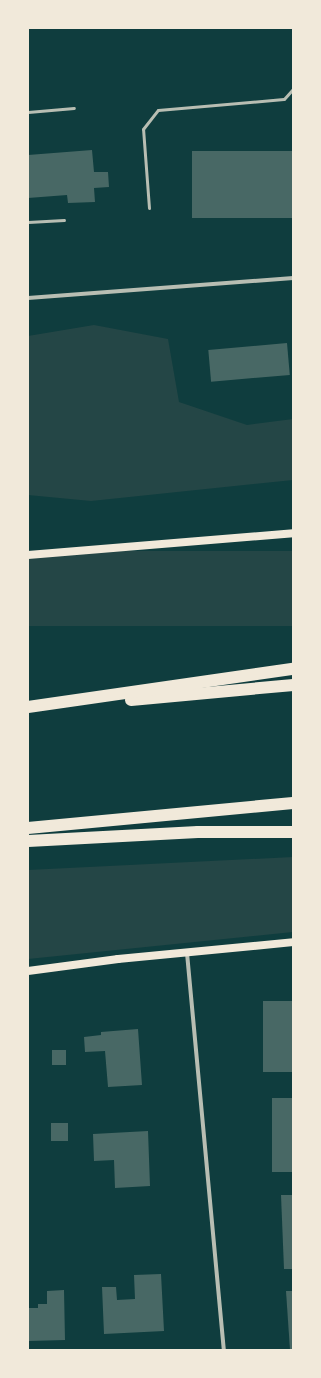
<!DOCTYPE html>
<html>
<head>
<meta charset="utf-8">
<style>
  body { margin:0 }
  #map { position:relative; width:321px; height:1378px; overflow:hidden; background:#0f3d3e; font-family:"IBM Plex Sans",sans-serif }
  div>[style] { position:absolute }
  .green>* { inset:0; background:#244646; transform-origin:0 0 }
  .building>* { inset:0; background:#486865; transform-origin:0 0 }
  .service>* { height:3px; margin:-1.5px; padding:0 1.5px; transform-origin:1.5px; border-radius:1.5px; background:#b8beb3 }
  .minor>* { height:4px; margin:-2px; padding:0 2px; transform-origin:2px; border-radius:2px; background:#b8beb3 }
  .secondary>* { height:8px; margin:-4px; padding:0 4px; transform-origin:4px; border-radius:4px; background:#f1e9da }
  .motorway>* { height:12px; margin:-6px; padding:0 6px; transform-origin:6px; border-radius:6px; background:#f1e9da }
  span { translate:-50% -50%; white-space:nowrap; text-align:center; line-height:1.15; -webkit-text-stroke:4px #f1e9da; paint-order:stroke }
  .frame { position:absolute; inset:0; border:29px solid #f1e9da; pointer-events:none }
</style>
</head>
<body>
<div id="map">
  <div class="green">
    <i style="clip-path:polygon(94px 325px,168px 339px,179px 402px,247px 425px,293px 419px,293px 480px,91px 501px,28px 495px,28px 336px)"></i>
    <i style="left:293px;top:551px;width:75px;height:266px;rotate:90deg"></i>
    <i style="clip-path:polygon(293px 857px,293px 932px,28px 959px,28px 870px)"></i>
  </div>
  <div class="building">
    <i style="clip-path:polygon(92px 150px,94px 172px,108px 172px,109px 187px,94px 188px,95px 202px,68px 203px,67px 195px,28px 198px,28px 155px)"></i>
    <i style="left:293px;top:151px;width:67px;height:101px;rotate:90deg"></i>
    <i style="left:287px;top:343px;width:32px;height:79px;rotate:85deg"></i>
    <i style="left:293px;top:1001px;width:71px;height:30px;rotate:90deg"></i>
    <i style="clip-path:polygon(138px 1029px,142px 1085px,108px 1087px,105px 1051px,85px 1052px,84px 1037px,101px 1035px,101px 1032px)"></i>
    <i style="left:52px;top:1050px;width:14px;height:15px"></i>
    <i style="left:293px;top:1098px;width:74px;height:21px;rotate:90deg"></i>
    <i style="left:51px;top:1123px;width:17px;height:18px"></i>
    <i style="clip-path:polygon(148px 1131px,150px 1186px,115px 1188px,114px 1160px,94px 1161px,93px 1134px)"></i>
    <i style="clip-path:polygon(281px 1195px,293px 1195px,293px 1269px,284px 1269px)"></i>
    <i style="clip-path:polygon(161px 1274px,164px 1331px,104px 1334px,102px 1287px,116px 1287px,117px 1300px,135px 1299px,134px 1275px)"></i>
    <i style="clip-path:polygon(64px 1290px,65px 1340px,28px 1341px,28px 1308px,38px 1308px,38px 1304px,47px 1304px,47px 1291px)"></i>
    <i style="clip-path:polygon(286px 1291px,293px 1291px,293px 1350px,290px 1350px)"></i>
  </div>
  <div class="service">
    <i style="left:28px;top:112px;width:46px;rotate:-5deg"></i>
    <i style="left:149px;top:208px;width:79px;rotate:-94.3deg"></i>
    <i style="left:143px;top:129px;width:24px;rotate:-52deg"></i>
    <i style="left:158px;top:110px;width:126px;rotate:-5deg"></i>
    <i style="left:284px;top:99px;width:13px;rotate:-48deg"></i>
    <i style="left:28px;top:222px;width:36px;rotate:-3deg"></i>
  </div>
  <div class="minor">
    <i style="left:28px;top:298px;width:266px;rotate:-4.3deg"></i>
    <i style="left:187px;top:953px;width:399px;rotate:84.7deg"></i>
  </div>
  <div class="secondary">
    <i style="left:28px;top:555px;width:266px;rotate:-4.7deg"></i>
    <i style="left:28px;top:971px;width:91px;rotate:-7.6deg"></i>
    <i style="left:118px;top:959px;width:176px;rotate:-5.5deg"></i>
  </div>
  <div class="motorway">
    <i style="left:131px;top:700px;width:163px;rotate:-5.3deg"></i>
    <i style="left:28px;top:707px;width:268px;rotate:-8.2deg"></i>
    <i style="left:28px;top:828px;width:266px;rotate:-5.4deg"></i>
    <i style="left:28px;top:841px;width:170px;rotate:-3deg"></i>
    <i style="left:198px;top:832px;width:95px"></i>
  </div>
  <div class="frame"></div>
</div>
</body>
</html>
